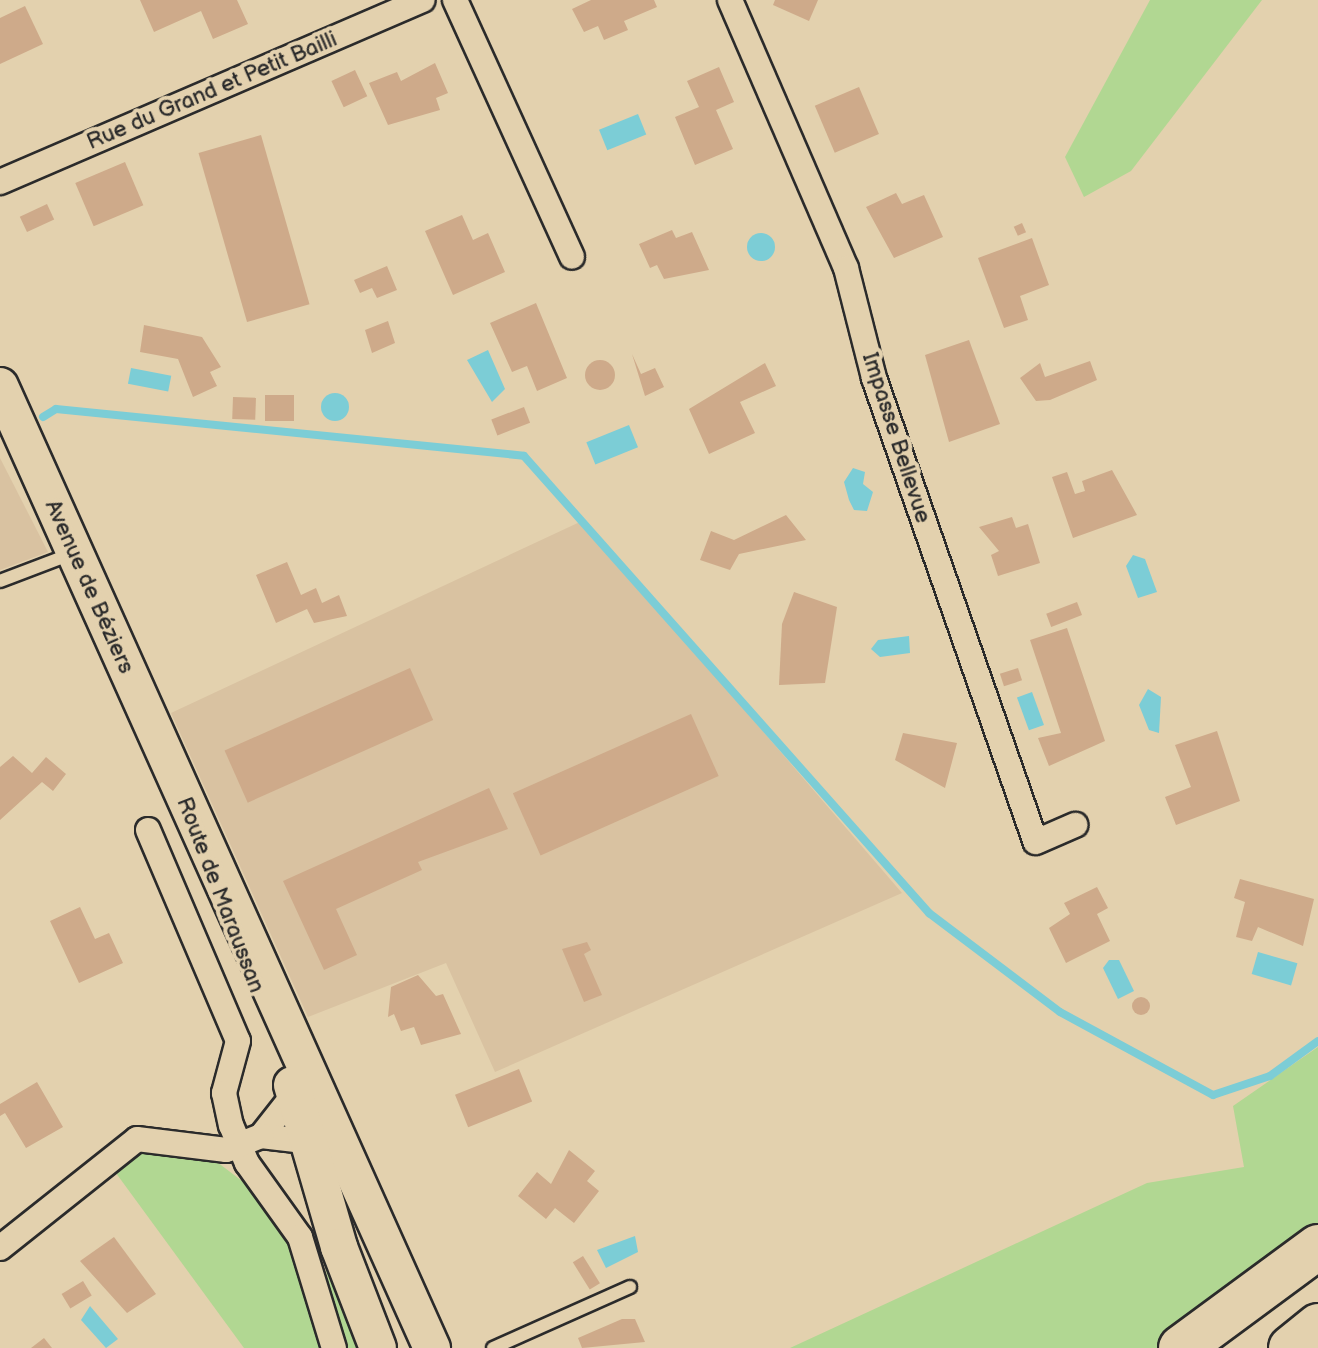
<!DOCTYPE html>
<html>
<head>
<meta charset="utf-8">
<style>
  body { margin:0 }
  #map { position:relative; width:1318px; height:1348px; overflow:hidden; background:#e3d1ae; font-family:"Balsamiq Sans",sans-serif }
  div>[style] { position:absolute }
  .built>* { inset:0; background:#d9c2a1 }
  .green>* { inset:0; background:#b1d792 }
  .water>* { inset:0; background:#7ccdd6; transform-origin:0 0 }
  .round { border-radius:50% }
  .stream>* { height:8px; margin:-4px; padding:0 4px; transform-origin:4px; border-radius:4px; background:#7ccdd6 }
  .building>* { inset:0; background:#ceaa8a; transform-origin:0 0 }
  .roads { filter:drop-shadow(2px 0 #2b2b2b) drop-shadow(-2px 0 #2b2b2b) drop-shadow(0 2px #2b2b2b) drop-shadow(0 -2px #2b2b2b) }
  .lane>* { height:12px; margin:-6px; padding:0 6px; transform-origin:6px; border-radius:6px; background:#e3d1ae }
  .street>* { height:24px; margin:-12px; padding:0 12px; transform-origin:12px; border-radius:12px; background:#e3d1ae }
  .secondary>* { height:36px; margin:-18px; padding:0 18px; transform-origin:18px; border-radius:18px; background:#e3d1ae }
  .highway>* { height:44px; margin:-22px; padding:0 22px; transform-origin:22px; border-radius:22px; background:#e3d1ae }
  span { translate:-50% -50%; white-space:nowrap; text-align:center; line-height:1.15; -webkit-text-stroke:8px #e3d1ae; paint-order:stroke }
  .street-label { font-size:22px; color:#2b2b2b }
</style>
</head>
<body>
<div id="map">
  <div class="built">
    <i style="clip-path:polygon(0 458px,48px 552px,0 570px)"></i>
    <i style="clip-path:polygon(582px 521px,902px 893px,495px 1072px,446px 963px,308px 1017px,171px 713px)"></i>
  </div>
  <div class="green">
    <i style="clip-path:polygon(1150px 0,1262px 0,1131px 171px,1084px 197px,1065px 157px)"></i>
    <i style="clip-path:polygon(1318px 1047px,1318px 1235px,1161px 1348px,790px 1348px,1147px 1183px,1244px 1167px,1233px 1106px)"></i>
    <i style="clip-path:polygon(141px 1150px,217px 1162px,246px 1184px,295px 1252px,327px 1348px,244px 1348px,113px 1169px)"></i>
    <i style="clip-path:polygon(319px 1239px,368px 1348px,343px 1348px)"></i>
  </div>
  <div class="water">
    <i style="left:638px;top:114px;width:22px;height:42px;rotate:68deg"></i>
    <i class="round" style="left:747px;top:233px;width:28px;height:28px"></i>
    <i style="clip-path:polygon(488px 350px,505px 389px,492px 402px,467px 360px)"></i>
    <i style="left:131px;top:368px;width:41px;height:16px;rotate:11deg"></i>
    <i class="round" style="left:321px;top:393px;width:28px;height:28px"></i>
    <i style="left:629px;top:425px;width:24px;height:46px;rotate:68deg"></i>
    <i style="clip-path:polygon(853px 468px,865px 472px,863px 484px,873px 492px,867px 511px,854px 510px,849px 500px,844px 482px)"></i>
    <i style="clip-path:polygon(1133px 555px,1145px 559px,1157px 592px,1138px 598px,1126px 566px)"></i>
    <i style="clip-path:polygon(909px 636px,910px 653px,880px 657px,871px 649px,878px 640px)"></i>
    <i style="clip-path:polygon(1148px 689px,1161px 697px,1159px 733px,1149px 730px,1139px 705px)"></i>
    <i style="left:1032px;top:692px;width:35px;height:16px;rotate:70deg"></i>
    <i style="left:1258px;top:952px;width:41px;height:23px;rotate:16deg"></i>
    <i style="clip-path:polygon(1109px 960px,1119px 960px,1134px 991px,1118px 999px,1103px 968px)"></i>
    <i style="clip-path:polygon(635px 1236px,638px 1252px,606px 1268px,597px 1250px)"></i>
    <i style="clip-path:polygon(90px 1306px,118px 1339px,106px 1348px,81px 1320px)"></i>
  </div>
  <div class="stream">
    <i style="left:43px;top:417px;width:15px;rotate:-32deg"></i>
    <i style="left:56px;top:409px;width:470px;rotate:5.7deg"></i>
    <i style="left:524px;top:456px;width:611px;rotate:48.45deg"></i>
    <i style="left:929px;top:913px;width:164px;rotate:37.1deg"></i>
    <i style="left:1060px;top:1012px;width:174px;rotate:28.5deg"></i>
    <i style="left:1213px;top:1095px;width:60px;rotate:-18.4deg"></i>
    <i style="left:1270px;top:1076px;width:59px;rotate:-36.1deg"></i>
  </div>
  <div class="building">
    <i style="clip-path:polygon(140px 0,237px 0,248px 24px,213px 39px,201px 11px,154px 32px)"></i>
    <i style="clip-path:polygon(591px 0,654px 0,657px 7px,624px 21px,628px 30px,604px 40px,598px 26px,584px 32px,572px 9px)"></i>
    <i style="clip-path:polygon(775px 0,818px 0,809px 21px,773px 5px)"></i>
    <i style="clip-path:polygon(25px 6px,43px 44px,0 64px,0 18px)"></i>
    <i style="clip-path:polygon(435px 63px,448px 93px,436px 98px,440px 110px,388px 125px,369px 83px,397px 72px,401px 81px)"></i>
    <i style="clip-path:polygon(719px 67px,734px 102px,716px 110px,733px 149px,695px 165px,675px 117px,699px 107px,687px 81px)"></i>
    <i style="left:355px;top:70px;width:29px;height:26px;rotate:65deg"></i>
    <i style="left:859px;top:87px;width:51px;height:48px;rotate:67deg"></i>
    <i style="left:261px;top:135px;width:176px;height:65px;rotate:74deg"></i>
    <i style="left:125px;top:162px;width:47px;height:54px;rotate:67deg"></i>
    <i style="clip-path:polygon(896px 193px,902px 204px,924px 195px,943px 237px,894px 258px,866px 207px)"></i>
    <i style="left:47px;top:204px;width:17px;height:30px;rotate:65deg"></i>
    <i style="clip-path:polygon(462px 215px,473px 240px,488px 233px,505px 272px,453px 295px,425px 231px)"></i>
    <i style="left:1022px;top:223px;width:10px;height:9px;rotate:66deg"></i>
    <i style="clip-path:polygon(672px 230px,676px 238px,692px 232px,709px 270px,664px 279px,657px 265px,650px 268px,639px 244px)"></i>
    <i style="clip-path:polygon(1032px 238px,1049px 285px,1020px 296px,1028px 320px,1004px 328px,978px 258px)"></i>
    <i style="clip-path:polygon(387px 266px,397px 290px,377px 298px,372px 288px,360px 293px,354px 280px)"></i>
    <i style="clip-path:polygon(536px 303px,567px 378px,537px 391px,527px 366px,512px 372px,490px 323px)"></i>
    <i style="clip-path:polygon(388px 321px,395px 343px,372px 353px,365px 330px)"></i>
    <i style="clip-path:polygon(144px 325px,202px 337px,221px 367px,210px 372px,217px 386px,193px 397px,178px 359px,140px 352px)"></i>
    <i style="clip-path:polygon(969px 340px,1000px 424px,949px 442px,925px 355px)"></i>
    <i style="clip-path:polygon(632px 354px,641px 374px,655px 368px,664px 387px,645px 396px)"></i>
    <i class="round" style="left:585px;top:360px;width:30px;height:30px"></i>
    <i style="clip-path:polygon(1090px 361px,1097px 380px,1050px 400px,1036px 401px,1020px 378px,1040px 363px,1045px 377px)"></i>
    <i style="clip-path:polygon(765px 363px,776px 386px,740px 402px,755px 433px,709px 454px,689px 409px)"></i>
    <i style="left:265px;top:395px;width:29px;height:26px"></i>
    <i style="left:233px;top:397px;width:23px;height:22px;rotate:2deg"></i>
    <i style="left:524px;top:407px;width:17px;height:35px;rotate:69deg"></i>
    <i style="clip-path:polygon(1112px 470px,1137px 515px,1073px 538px,1052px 477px,1067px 472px,1075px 494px,1085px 491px,1082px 481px)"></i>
    <i style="clip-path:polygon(786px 515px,806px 540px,739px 554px,730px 570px,700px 560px,711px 531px,734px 540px)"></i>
    <i style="clip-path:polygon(1012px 517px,1016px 528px,1028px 524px,1040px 563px,998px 576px,991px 555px,999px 551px,979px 527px)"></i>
    <i style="clip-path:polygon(287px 562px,301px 595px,316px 588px,322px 603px,339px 595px,347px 616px,314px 623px,307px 609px,276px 623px,256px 575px)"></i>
    <i style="clip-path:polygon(794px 592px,837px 607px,825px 683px,779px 685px,782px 624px)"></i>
    <i style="left:1077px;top:602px;width:14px;height:33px;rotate:69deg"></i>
    <i style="clip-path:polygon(1067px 628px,1105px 741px,1049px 766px,1038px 738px,1061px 733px,1030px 640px)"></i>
    <i style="left:410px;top:668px;width:57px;height:203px;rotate:66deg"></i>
    <i style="left:1018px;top:668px;width:13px;height:19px;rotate:72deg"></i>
    <i style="left:691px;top:714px;width:68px;height:195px;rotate:66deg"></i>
    <i style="clip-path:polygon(1217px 731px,1240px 801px,1176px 825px,1165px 797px,1191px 787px,1175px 745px)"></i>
    <i style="clip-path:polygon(903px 733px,957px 743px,945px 788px,895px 760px)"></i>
    <i style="clip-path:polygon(13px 756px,32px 773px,46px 757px,66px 774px,53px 791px,42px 782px,0 820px,0 767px)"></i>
    <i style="clip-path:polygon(489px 788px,508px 829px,418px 862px,422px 870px,336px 909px,357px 955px,324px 970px,283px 881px)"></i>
    <i style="clip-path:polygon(1240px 879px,1314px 899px,1303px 946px,1258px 927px,1252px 941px,1236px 937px,1245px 902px,1234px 898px)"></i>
    <i style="clip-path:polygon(1097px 887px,1108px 908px,1097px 914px,1110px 941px,1066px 963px,1049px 928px,1070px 914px,1064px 903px)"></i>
    <i style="clip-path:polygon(80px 907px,95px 939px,109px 933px,123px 963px,79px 983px,50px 921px)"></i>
    <i style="clip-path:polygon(587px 942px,591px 950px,584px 954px,602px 995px,584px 1002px,562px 949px)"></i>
    <i style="clip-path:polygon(418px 975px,436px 996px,443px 994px,461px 1034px,421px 1045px,414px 1027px,401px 1031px,394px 1014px,388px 1017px,391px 987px)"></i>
    <i class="round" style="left:1132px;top:997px;width:18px;height:18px"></i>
    <i style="left:519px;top:1069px;width:35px;height:69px;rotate:68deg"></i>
    <i style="clip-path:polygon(37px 1082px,63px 1127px,26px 1148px,5px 1113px,0 1116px,0 1104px)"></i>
    <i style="clip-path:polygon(569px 1150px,595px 1171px,587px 1181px,599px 1191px,574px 1223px,555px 1208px,546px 1219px,518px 1196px,537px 1172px,551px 1184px)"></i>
    <i style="clip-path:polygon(114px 1237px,156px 1294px,127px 1313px,80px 1261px)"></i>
    <i style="left:583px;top:1256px;width:32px;height:12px;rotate:58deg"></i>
    <i style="left:83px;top:1281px;width:17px;height:25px;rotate:59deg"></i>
    <i style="clip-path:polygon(622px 1319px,635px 1319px,645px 1342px,582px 1348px,578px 1338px)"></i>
    <i style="clip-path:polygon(44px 1338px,52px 1348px,31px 1348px)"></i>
  </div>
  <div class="roads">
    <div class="lane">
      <i style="left:0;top:581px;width:76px;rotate:-20.8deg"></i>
      <i style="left:493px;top:1348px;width:150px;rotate:-24deg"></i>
    </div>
    <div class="street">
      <i style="left:455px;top:0;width:282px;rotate:65.5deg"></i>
      <i style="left:730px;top:0;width:292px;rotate:66.6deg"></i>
      <i style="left:846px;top:268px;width:114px;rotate:75.7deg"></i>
      <i style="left:874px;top:378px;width:491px;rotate:70.8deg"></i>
      <i style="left:1036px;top:842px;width:43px;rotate:-23.6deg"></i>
      <i style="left:0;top:182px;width:460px;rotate:-23.3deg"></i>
      <i style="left:148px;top:830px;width:229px;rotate:66.9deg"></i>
      <i style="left:238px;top:1041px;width:54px;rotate:105.1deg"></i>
      <i style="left:224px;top:1093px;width:33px;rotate:78deg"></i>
      <i style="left:231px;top:1125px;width:41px;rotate:67.2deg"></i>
      <i style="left:247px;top:1163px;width:91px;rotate:54.4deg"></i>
      <i style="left:300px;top:1237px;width:116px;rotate:73deg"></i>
      <i style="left:295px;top:1093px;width:55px;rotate:128.3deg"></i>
      <i style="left:261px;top:1136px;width:50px;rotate:6.8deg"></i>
      <i style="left:0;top:1248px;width:175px;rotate:-38.5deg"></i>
      <i style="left:137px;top:1139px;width:90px;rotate:7deg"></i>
      <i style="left:226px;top:1150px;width:38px;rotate:-22deg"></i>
    </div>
    <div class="secondary">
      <i style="left:0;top:386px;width:1055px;rotate:65.82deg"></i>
      <i style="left:292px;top:1085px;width:169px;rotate:73.8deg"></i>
      <i style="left:339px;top:1247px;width:108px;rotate:68.9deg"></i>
    </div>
    <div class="highway">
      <i style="left:1181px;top:1348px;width:170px;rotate:-36.4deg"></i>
      <i style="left:1291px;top:1348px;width:35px;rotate:-39deg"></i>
    </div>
  </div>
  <div class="street-label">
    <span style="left:212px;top:91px;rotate:-23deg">Rue du Grand et Petit Bailli</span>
    <span style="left:896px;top:438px;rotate:72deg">Impasse Bellevue</span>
    <span style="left:89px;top:587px;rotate:66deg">Avenue de Béziers</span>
    <span style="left:220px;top:895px;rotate:69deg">Route de Maraussan</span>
  </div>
</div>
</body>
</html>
